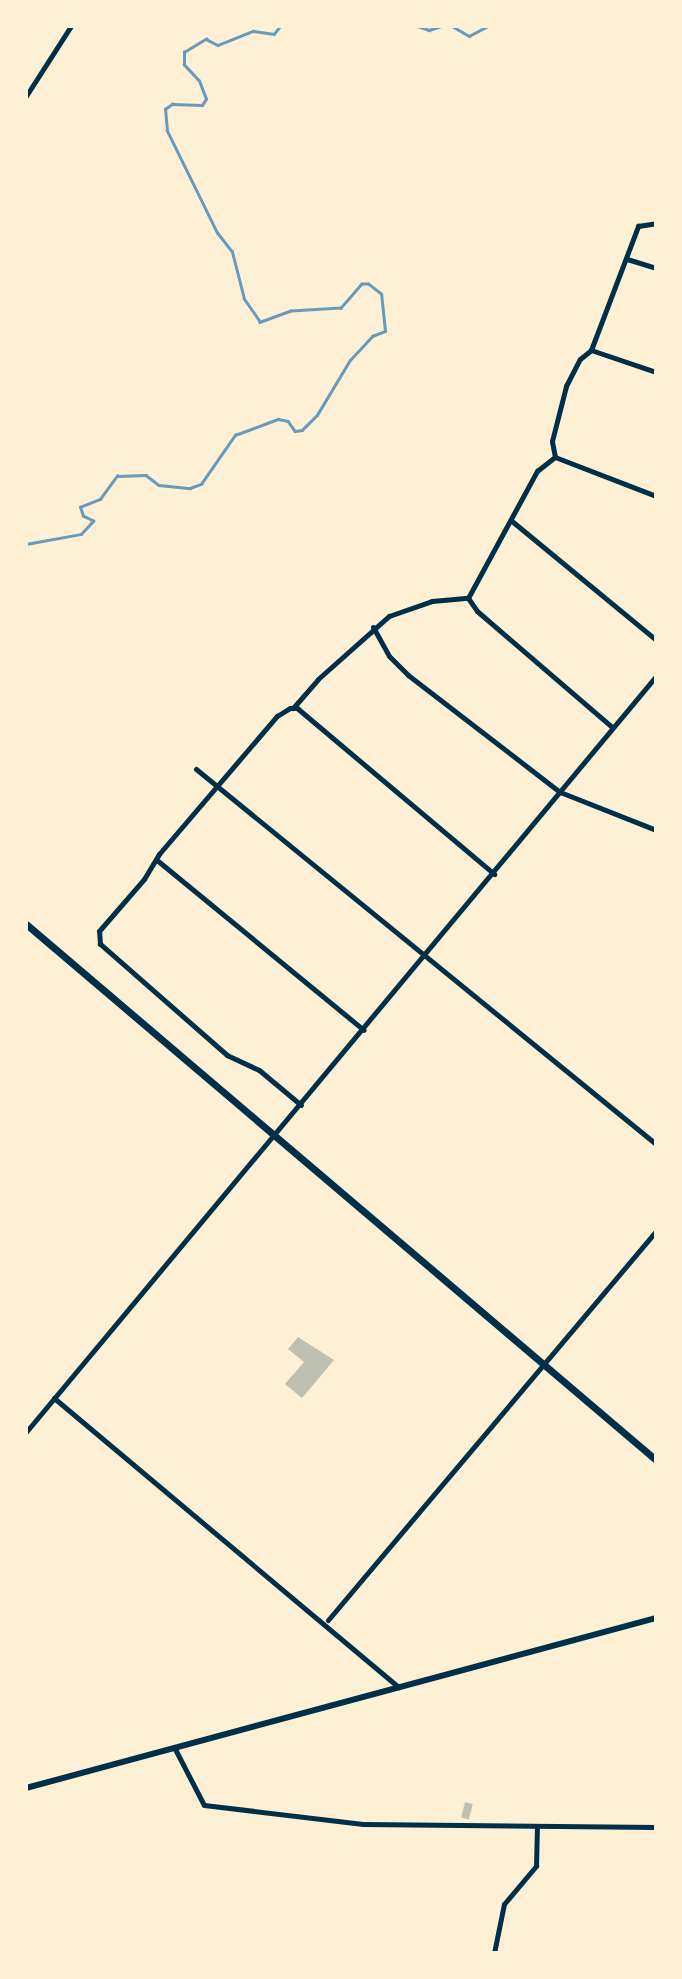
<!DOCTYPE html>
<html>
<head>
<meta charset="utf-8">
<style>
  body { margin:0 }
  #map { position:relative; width:682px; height:1979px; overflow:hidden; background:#fdf0d5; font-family:"PT Sans",sans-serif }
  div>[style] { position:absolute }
  .stream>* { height:2.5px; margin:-1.25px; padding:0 1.25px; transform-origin:1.25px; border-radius:1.25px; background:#669bbc }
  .building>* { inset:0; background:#bec0b2; transform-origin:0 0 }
  .minor>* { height:5px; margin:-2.5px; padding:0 2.5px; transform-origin:2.5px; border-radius:2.5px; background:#003049 }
  .tertiary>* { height:6px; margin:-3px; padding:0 3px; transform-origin:3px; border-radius:3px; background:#003049 }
  .secondary>* { height:7px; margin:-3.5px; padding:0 3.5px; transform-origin:3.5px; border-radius:3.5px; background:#003049 }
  span { translate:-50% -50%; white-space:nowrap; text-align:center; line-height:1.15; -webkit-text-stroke:5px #fdf0d5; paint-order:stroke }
  .frame { position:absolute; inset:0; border:28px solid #fdf0d5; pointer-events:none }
</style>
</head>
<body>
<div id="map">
  <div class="stream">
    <i style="left:418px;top:26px;width:12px;rotate:20deg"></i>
    <i style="left:429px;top:30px;width:13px;rotate:-18deg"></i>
    <i style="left:452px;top:26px;width:20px;rotate:30deg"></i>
    <i style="left:469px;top:36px;width:21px;rotate:-28deg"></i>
    <i style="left:26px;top:544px;width:56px;rotate:-10.3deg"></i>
    <i style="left:81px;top:534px;width:18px;rotate:-47deg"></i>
    <i style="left:93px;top:521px;width:11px;rotate:-153deg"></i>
    <i style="left:83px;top:516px;width:9px;rotate:-108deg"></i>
    <i style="left:80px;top:507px;width:22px;rotate:-22deg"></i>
    <i style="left:100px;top:499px;width:29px;rotate:-54deg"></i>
    <i style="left:117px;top:476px;width:29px;rotate:-2deg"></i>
    <i style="left:146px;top:475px;width:16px;rotate:38deg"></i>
    <i style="left:159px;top:485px;width:31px;rotate:6deg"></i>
    <i style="left:190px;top:488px;width:12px;rotate:-20deg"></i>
    <i style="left:201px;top:484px;width:60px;rotate:-55.2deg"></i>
    <i style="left:235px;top:435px;width:46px;rotate:-20.4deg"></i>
    <i style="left:278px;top:419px;width:10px;rotate:11deg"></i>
    <i style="left:288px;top:421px;width:12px;rotate:55deg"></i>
    <i style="left:295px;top:431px;width:7px;rotate:-8deg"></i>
    <i style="left:302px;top:430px;width:21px;rotate:-45deg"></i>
    <i style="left:317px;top:415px;width:64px;rotate:-59deg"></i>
    <i style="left:350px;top:360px;width:33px;rotate:-47deg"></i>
    <i style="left:372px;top:336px;width:14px;rotate:-21deg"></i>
    <i style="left:385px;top:331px;width:37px;rotate:-96deg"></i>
    <i style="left:381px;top:294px;width:16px;rotate:-142deg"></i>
    <i style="left:368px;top:284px;width:6px;rotate:180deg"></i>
    <i style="left:362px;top:284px;width:32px;rotate:131deg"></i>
    <i style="left:341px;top:308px;width:50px;rotate:176.6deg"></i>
    <i style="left:291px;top:311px;width:33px;rotate:160deg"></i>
    <i style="left:260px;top:322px;width:28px;rotate:-125deg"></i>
    <i style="left:244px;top:299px;width:49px;rotate:-104.3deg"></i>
    <i style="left:232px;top:252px;width:24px;rotate:-128deg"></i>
    <i style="left:217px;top:233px;width:114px;rotate:-116.1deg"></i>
    <i style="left:167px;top:131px;width:22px;rotate:-95deg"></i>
    <i style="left:165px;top:109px;width:9px;rotate:-36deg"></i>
    <i style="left:172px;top:104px;width:30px;rotate:2deg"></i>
    <i style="left:202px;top:105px;width:7px;rotate:-56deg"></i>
    <i style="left:206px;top:99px;width:19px;rotate:-111deg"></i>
    <i style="left:199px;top:81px;width:22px;rotate:-133deg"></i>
    <i style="left:184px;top:65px;width:13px;rotate:-90deg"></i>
    <i style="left:184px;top:52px;width:26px;rotate:-31deg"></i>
    <i style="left:206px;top:39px;width:13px;rotate:27deg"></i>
    <i style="left:218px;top:45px;width:38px;rotate:-22deg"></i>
    <i style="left:253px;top:31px;width:21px;rotate:8deg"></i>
    <i style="left:274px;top:34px;width:10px;rotate:-53deg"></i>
  </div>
  <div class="building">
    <i style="clip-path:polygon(298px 1337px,334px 1360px,302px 1398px,285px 1384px,304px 1362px,288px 1349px)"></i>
    <i style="left:465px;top:1802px;width:8px;height:16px;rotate:14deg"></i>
  </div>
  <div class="minor">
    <i style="left:26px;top:96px;width:83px;rotate:-57.3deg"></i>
    <i style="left:627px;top:259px;width:30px;rotate:17deg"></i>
    <i style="left:591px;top:350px;width:69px;rotate:18.7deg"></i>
    <i style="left:555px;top:457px;width:16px;rotate:-101deg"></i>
    <i style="left:552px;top:441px;width:57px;rotate:-75.7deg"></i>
    <i style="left:566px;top:386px;width:30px;rotate:-63deg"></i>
    <i style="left:580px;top:359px;width:14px;rotate:-39deg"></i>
    <i style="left:591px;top:350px;width:133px;rotate:-69.2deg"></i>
    <i style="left:638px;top:226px;width:18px;rotate:-9deg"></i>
    <i style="left:555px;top:457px;width:108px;rotate:21.1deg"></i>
    <i style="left:513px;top:522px;width:185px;rotate:39.5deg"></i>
    <i style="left:468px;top:598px;width:16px;rotate:55deg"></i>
    <i style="left:477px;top:611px;width:179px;rotate:40.7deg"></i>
    <i style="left:468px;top:598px;width:145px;rotate:-61.5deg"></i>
    <i style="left:537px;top:471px;width:23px;rotate:-38deg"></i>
    <i style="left:373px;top:627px;width:33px;rotate:61deg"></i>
    <i style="left:389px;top:656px;width:27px;rotate:45deg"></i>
    <i style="left:408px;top:675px;width:192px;rotate:37.6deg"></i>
    <i style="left:560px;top:792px;width:103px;rotate:21.6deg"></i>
    <i style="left:293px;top:708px;width:38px;rotate:-49deg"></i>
    <i style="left:318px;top:679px;width:95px;rotate:-41.6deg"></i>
    <i style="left:389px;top:616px;width:46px;rotate:-19.2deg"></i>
    <i style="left:432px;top:601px;width:36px;rotate:-5deg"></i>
    <i style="left:196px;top:769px;width:593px;rotate:39.19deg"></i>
    <i style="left:158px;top:861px;width:266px;rotate:39.4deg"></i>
    <i style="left:301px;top:1105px;width:55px;rotate:-140.2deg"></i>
    <i style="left:259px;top:1070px;width:35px;rotate:-155deg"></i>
    <i style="left:227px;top:1055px;width:169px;rotate:-138.8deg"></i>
    <i style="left:100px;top:944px;width:13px;rotate:-94deg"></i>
    <i style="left:99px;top:931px;width:69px;rotate:-49.1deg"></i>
    <i style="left:144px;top:879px;width:29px;rotate:-59deg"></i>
    <i style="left:159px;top:854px;width:182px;rotate:-49.5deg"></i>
    <i style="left:277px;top:716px;width:15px;rotate:-32deg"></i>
    <i style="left:290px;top:708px;width:7px"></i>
    <i style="left:297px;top:708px;width:258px;rotate:40.1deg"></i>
    <i style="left:54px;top:1398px;width:450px;rotate:40deg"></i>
    <i style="left:26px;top:1432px;width:984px;rotate:-50.19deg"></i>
    <i style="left:328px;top:1620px;width:509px;rotate:-49.86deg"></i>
    <i style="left:174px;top:1747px;width:65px;rotate:62.7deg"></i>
    <i style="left:204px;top:1805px;width:160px;rotate:6.8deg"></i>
    <i style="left:363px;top:1824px;width:293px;rotate:0.6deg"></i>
    <i style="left:494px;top:1953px;width:50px;rotate:-78.5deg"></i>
    <i style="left:504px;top:1904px;width:50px;rotate:-49.9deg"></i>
    <i style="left:536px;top:1866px;width:40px;rotate:-88.6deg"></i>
  </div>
  <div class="tertiary">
    <i style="left:26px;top:1788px;width:653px;rotate:-15.1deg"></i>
  </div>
  <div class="secondary">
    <i style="left:26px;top:924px;width:827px;rotate:40.39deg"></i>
  </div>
  <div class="frame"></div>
</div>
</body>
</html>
